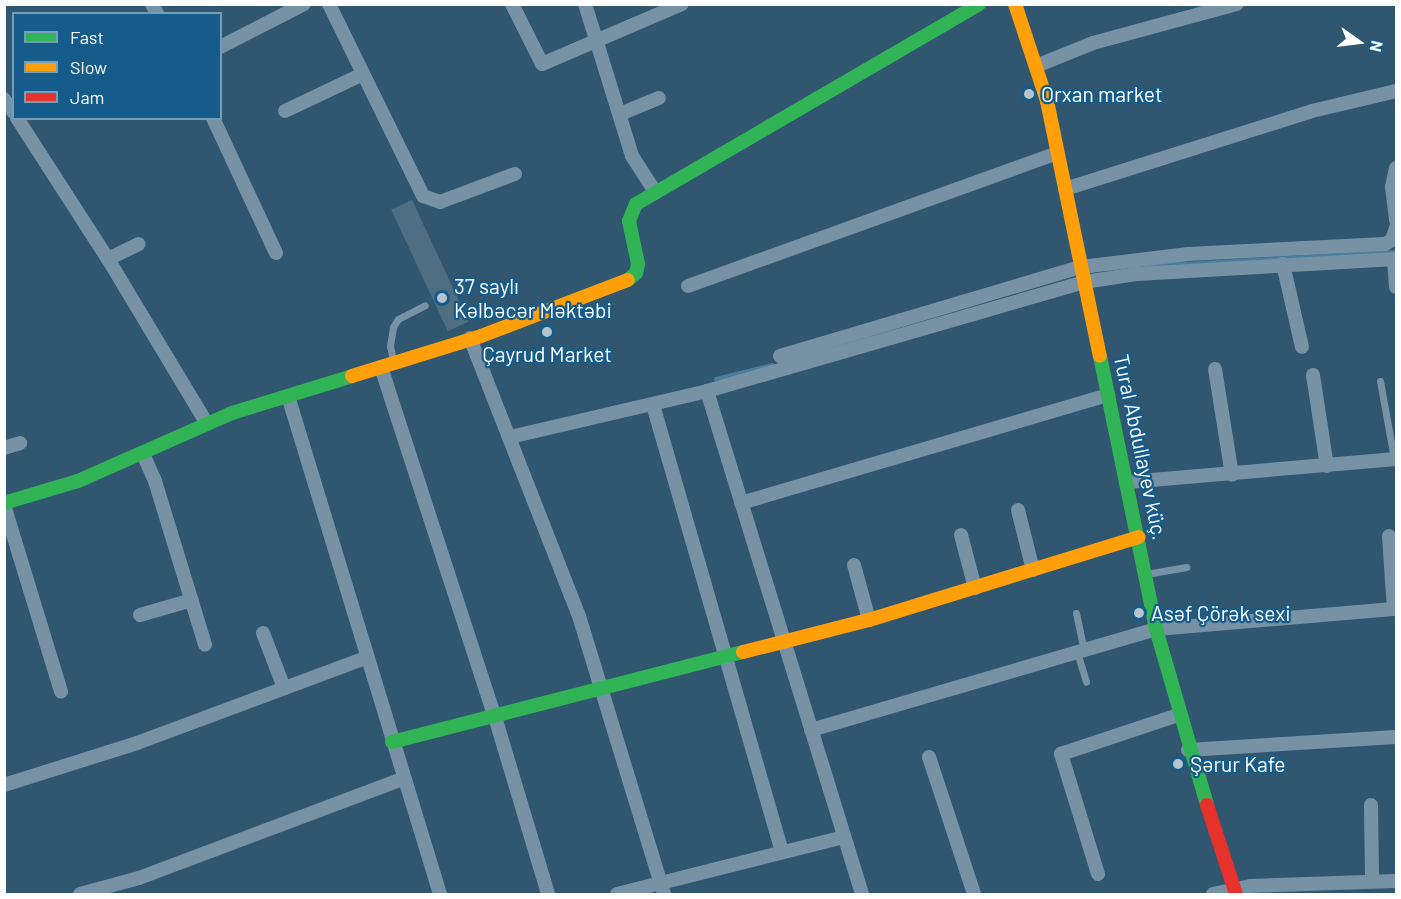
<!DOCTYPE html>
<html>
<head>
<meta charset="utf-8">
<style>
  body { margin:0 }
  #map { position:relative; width:1401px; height:899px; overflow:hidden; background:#31566f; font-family:Barlow,sans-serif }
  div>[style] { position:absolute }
  .stream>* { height:4px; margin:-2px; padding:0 2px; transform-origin:2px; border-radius:2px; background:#4b7d9c }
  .building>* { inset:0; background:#4f6e81; transform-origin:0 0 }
  .lane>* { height:7px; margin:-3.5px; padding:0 3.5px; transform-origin:3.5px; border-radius:3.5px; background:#7892a5 }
  .street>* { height:14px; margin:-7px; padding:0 7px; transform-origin:7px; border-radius:7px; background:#7892a5 }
  .fast>* { height:14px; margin:-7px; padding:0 7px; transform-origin:7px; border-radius:7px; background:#30b455 }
  .slow>* { height:14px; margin:-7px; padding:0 7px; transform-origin:7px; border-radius:7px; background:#ff9f0a }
  .jam>* { height:14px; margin:-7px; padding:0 7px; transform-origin:7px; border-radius:7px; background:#e5322d }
  .dots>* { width:16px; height:16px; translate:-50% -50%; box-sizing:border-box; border:3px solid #165c8a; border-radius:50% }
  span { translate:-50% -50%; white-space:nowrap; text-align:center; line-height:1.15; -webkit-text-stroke:4.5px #165c8a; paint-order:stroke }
  .poi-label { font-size:21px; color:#fff }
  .left { translate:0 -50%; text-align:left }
  .street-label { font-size:21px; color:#fff }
  .frame { position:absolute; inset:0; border:6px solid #fff; pointer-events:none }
  .legend { position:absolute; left:12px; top:12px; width:210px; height:108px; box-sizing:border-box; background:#165c8a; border:2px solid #739db9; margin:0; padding:8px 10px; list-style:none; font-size:18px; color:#fff }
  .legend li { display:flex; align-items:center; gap:12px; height:30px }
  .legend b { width:30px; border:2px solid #739db9 }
  .north { position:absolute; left:1329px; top:12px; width:60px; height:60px; -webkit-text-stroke:4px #165c8a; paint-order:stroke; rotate:104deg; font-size:16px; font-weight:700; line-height:24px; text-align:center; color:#fff }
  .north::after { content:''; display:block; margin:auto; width:21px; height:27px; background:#fff; clip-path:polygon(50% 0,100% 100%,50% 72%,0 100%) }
</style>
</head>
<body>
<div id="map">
  <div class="stream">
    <i style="left:1146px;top:266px;width:250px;rotate:-3.2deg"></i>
    <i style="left:716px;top:379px;width:58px;rotate:-14deg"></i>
  </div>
  <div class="building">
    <i style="left:412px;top:200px;width:134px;height:23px;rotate:65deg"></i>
  </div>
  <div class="lane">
    <i style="left:393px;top:360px;width:14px;rotate:-102deg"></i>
    <i style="left:390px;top:346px;width:19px;rotate:-81deg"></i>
    <i style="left:393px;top:327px;width:9px;rotate:-58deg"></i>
    <i style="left:398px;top:319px;width:30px;rotate:-27deg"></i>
    <i style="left:1380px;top:381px;width:79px;rotate:79.8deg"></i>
    <i style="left:1146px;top:574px;width:41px;rotate:-9.9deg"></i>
    <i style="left:1076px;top:613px;width:38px;rotate:78deg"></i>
    <i style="left:1077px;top:652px;width:31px;rotate:73deg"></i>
  </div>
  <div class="street">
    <i style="left:152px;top:4px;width:11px;rotate:63deg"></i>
    <i style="left:329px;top:4px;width:214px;rotate:63.9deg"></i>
    <i style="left:423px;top:196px;width:18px;rotate:19deg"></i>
    <i style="left:440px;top:202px;width:80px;rotate:-20.5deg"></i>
    <i style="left:512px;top:4px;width:67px;rotate:63.4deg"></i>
    <i style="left:542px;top:64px;width:152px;rotate:-23.2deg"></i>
    <i style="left:585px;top:4px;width:159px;rotate:72.8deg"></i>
    <i style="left:632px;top:156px;width:40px;rotate:57.1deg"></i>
    <i style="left:220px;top:47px;width:94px;rotate:-27.1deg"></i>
    <i style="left:1036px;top:66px;width:61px;rotate:-22deg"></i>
    <i style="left:1093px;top:43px;width:149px;rotate:-15.2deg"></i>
    <i style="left:4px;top:99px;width:17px;rotate:54deg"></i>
    <i style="left:285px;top:111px;width:86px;rotate:-25.4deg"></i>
    <i style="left:620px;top:114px;width:42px;rotate:-22.3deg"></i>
    <i style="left:17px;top:118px;width:168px;rotate:57.2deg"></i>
    <i style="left:108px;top:259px;width:192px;rotate:59deg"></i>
    <i style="left:213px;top:118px;width:149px;rotate:65deg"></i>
    <i style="left:1396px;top:168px;width:19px;rotate:102deg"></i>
    <i style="left:1392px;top:187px;width:34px;rotate:83deg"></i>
    <i style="left:1065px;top:189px;width:259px;rotate:-17.5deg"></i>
    <i style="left:1312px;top:111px;width:86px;rotate:-13.4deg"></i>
    <i style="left:108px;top:259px;width:34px;rotate:-26deg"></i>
    <i style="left:1394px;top:259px;width:28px;rotate:86deg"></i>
    <i style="left:1283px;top:264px;width:85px;rotate:77.1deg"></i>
    <i style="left:688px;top:286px;width:392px;rotate:-19.8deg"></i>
    <i style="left:470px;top:338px;width:299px;rotate:68.6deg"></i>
    <i style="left:579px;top:616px;width:291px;rotate:73deg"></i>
    <i style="left:780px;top:356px;width:314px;rotate:-16.5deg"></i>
    <i style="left:1081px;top:267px;width:108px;rotate:-6.9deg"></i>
    <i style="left:1188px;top:254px;width:197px;rotate:-2.9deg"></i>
    <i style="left:1385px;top:244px;width:8px;rotate:-30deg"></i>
    <i style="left:1392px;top:240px;width:13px;rotate:-72deg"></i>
    <i style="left:381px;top:367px;width:368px;rotate:72deg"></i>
    <i style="left:495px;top:717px;width:185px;rotate:73.3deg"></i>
    <i style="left:1215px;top:369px;width:107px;rotate:80.9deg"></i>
    <i style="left:1313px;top:375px;width:92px;rotate:81.3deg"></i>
    <i style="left:707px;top:391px;width:526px;rotate:72.87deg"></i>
    <i style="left:288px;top:396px;width:521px;rotate:73.03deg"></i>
    <i style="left:653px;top:405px;width:464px;rotate:73.9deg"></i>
    <i style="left:510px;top:437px;width:202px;rotate:-13.1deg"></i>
    <i style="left:707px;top:391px;width:392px;rotate:-16.1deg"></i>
    <i style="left:1084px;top:282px;width:54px;rotate:-8.6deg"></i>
    <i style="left:1137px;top:274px;width:259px;rotate:-3.3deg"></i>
    <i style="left:4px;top:448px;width:17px;rotate:-17deg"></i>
    <i style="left:143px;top:454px;width:30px;rotate:66deg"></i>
    <i style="left:155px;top:481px;width:171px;rotate:73deg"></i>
    <i style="left:1128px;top:482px;width:269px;rotate:-4.9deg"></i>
    <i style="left:741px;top:503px;width:383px;rotate:-16.4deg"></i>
    <i style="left:4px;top:505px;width:195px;rotate:73deg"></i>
    <i style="left:1018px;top:510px;width:62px;rotate:76deg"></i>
    <i style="left:961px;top:535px;width:55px;rotate:75.2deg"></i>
    <i style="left:1389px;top:536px;width:73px;rotate:86.1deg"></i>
    <i style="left:854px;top:565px;width:57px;rotate:74.7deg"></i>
    <i style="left:140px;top:615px;width:54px;rotate:-16.1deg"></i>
    <i style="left:263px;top:633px;width:59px;rotate:69.1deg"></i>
    <i style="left:811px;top:730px;width:359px;rotate:-16.3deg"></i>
    <i style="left:1156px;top:629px;width:241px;rotate:-4.8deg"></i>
    <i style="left:1188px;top:750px;width:208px;rotate:-3.6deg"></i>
    <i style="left:929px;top:757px;width:144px;rotate:71.8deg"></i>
    <i style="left:4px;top:785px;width:139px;rotate:-17.5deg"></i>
    <i style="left:137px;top:743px;width:243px;rotate:-20.4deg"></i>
    <i style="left:1371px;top:805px;width:76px;rotate:89.2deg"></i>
    <i style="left:1098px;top:874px;width:126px;rotate:-107.1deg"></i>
    <i style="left:1061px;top:754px;width:123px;rotate:-18.4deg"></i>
    <i style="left:80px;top:894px;width:61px;rotate:-15.2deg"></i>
    <i style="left:139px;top:878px;width:281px;rotate:-20.6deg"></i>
    <i style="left:617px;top:894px;width:234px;rotate:-14.1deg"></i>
    <i style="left:1213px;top:894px;width:39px;rotate:-12deg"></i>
    <i style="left:1251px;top:886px;width:145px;rotate:-2deg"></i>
  </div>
  <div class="fast">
    <i style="left:628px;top:280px;width:11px;rotate:-41deg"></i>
    <i style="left:636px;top:273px;width:9px;rotate:-77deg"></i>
    <i style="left:638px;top:264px;width:44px;rotate:-101.8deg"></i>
    <i style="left:629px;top:221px;width:18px;rotate:-68deg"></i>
    <i style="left:636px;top:204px;width:397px;rotate:-30.2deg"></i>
    <i style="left:1100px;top:356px;width:279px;rotate:78.4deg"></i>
    <i style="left:1156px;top:629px;width:183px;rotate:73.8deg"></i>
    <i style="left:4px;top:503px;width:77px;rotate:-16.6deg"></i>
    <i style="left:78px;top:481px;width:168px;rotate:-23.8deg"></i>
    <i style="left:232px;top:413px;width:126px;rotate:-17.1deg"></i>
    <i style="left:392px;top:742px;width:362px;rotate:-14.4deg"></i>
  </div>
  <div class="slow">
    <i style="left:1015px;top:4px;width:102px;rotate:71.7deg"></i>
    <i style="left:1047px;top:101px;width:260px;rotate:78.3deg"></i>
    <i style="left:352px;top:376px;width:135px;rotate:-17.2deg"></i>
    <i style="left:481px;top:336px;width:157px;rotate:-20.9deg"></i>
    <i style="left:743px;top:652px;width:130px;rotate:-14.3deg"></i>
    <i style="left:869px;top:620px;width:282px;rotate:-17.1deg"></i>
  </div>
  <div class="jam">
    <i style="left:1207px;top:805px;width:94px;rotate:72deg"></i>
  </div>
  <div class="dots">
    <i style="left:1029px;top:94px;background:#b7c4cd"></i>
    <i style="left:442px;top:298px;background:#b7c4cd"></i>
    <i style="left:547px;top:332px;background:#b7c4cd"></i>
    <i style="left:1139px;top:613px;background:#b7c4cd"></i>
    <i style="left:1178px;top:764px;background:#b7c4cd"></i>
  </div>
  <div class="poi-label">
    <span class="left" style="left:1041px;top:94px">Orxan market</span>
    <span class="left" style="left:454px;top:298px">37 saylı<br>Kəlbəcər Məktəbi</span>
    <span style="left:547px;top:354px">Çayrud Market</span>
    <span class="left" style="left:1151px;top:613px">Asəf Çörək sexi</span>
    <span class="left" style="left:1190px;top:764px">Şərur Kafe</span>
  </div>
  <div class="street-label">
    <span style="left:1141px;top:447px;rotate:78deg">Tural Abdullayev küç.</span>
  </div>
  <div class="frame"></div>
  <ul class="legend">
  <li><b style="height:8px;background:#30b455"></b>Fast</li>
  <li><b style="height:8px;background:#ff9f0a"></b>Slow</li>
  <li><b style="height:8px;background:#e5322d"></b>Jam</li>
  </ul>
  <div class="north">N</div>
</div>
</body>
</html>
